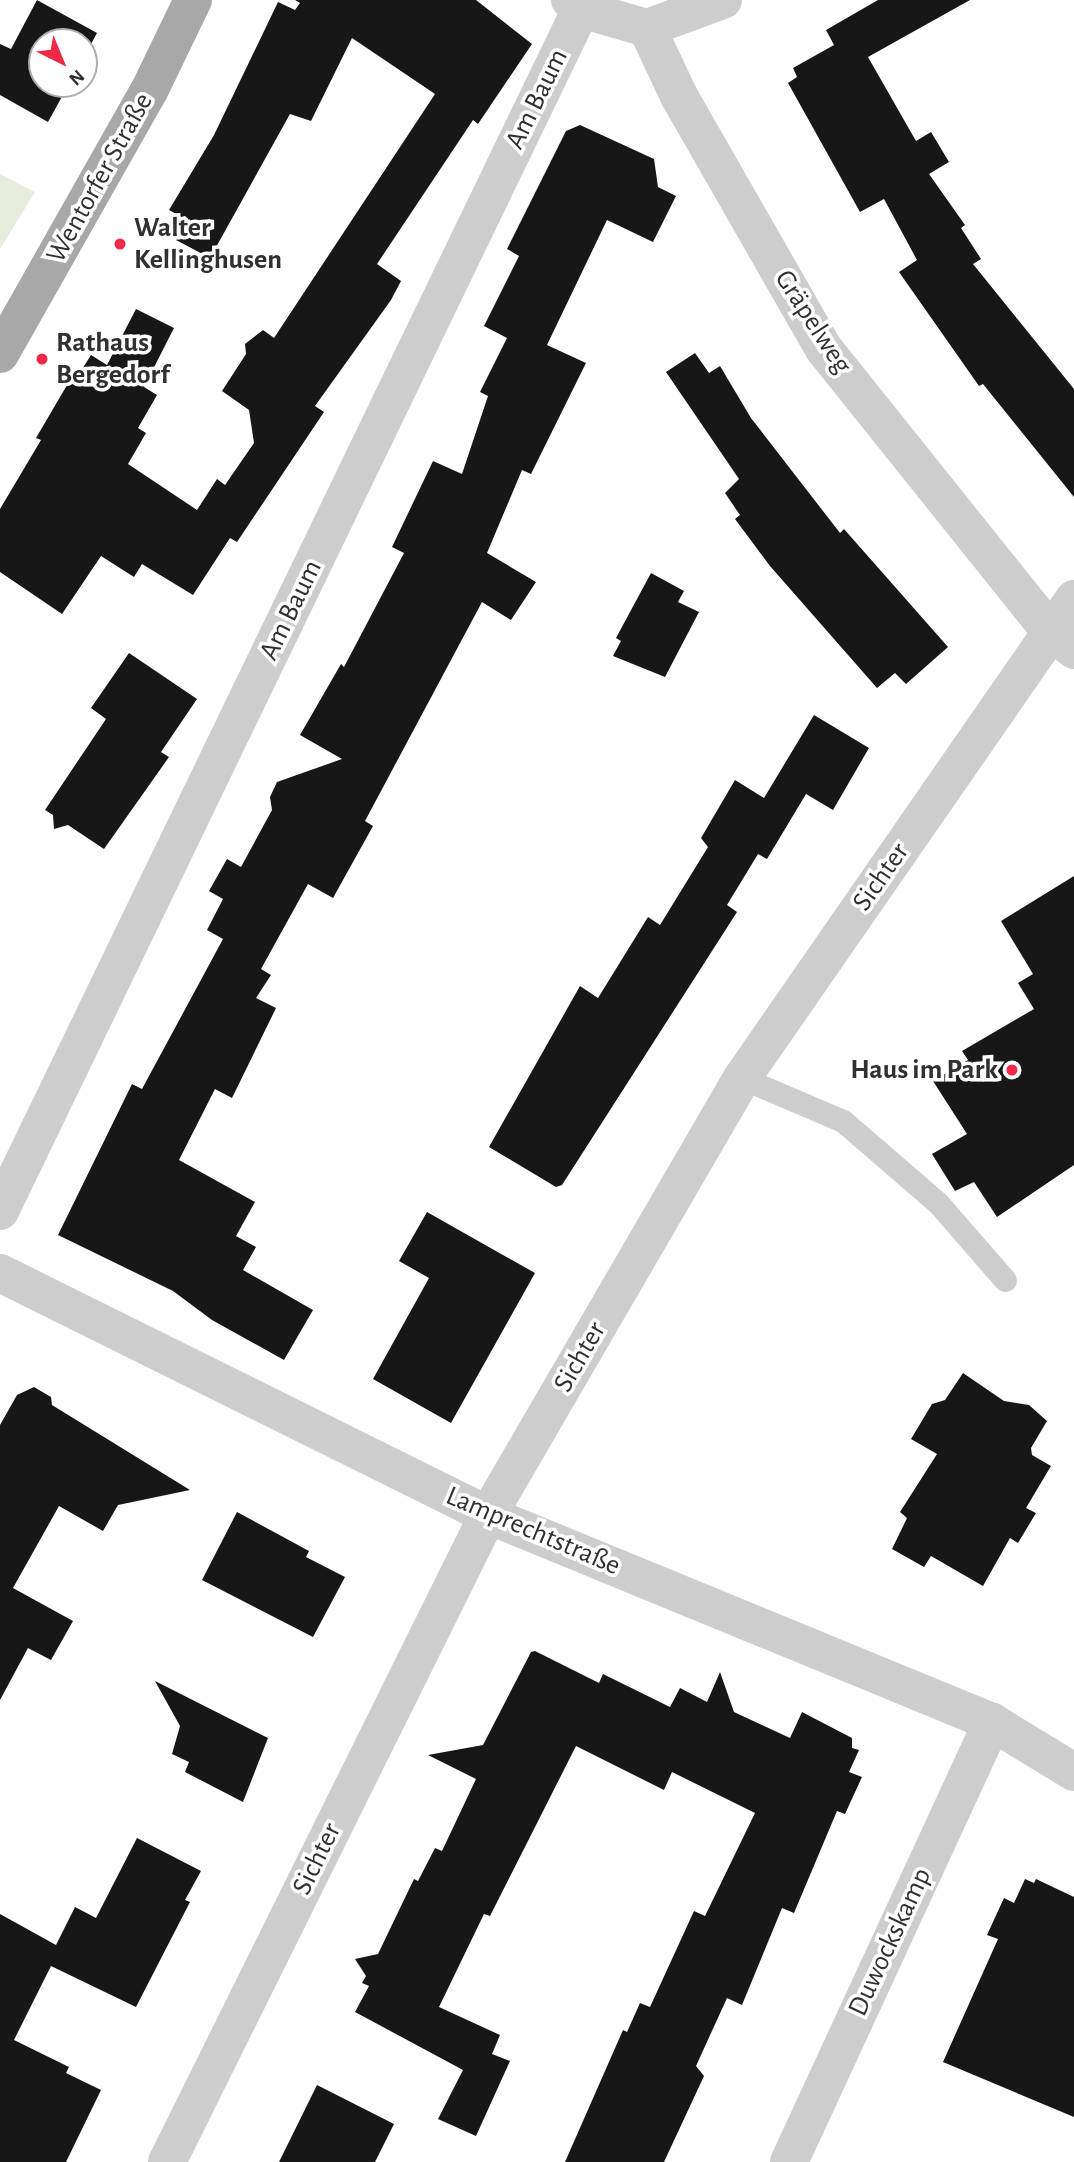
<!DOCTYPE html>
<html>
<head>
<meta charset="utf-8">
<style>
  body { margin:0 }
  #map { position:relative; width:1074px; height:2162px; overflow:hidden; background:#fff; font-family:"Alegreya Sans",sans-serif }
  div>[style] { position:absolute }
  .green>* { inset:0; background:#e7eddd }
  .building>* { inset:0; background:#171717 }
  .lane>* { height:23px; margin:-11.5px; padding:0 11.5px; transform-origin:11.5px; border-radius:11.5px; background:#cdcdcd }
  .street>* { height:38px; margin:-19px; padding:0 19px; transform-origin:19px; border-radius:19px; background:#cdcdcd }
  .primary>* { height:38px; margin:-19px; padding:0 19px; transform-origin:19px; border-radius:19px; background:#a8a8a8 }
  .dots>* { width:19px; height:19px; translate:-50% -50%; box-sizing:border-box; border:4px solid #fff; border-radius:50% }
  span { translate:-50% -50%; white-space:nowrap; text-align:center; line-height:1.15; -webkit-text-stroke:7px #fff; paint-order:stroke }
  .street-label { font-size:28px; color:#303030 }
  .poi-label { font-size:28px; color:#303030; font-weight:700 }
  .left { translate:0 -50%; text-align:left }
  .right { translate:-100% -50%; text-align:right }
  .north { position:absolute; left:28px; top:28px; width:70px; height:70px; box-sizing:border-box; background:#fff; border:2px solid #acacac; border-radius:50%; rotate:137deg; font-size:19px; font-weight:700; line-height:28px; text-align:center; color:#303030 }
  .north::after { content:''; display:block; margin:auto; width:24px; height:32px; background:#ef2946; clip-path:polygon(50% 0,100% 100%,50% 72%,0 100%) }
</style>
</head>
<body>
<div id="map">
  <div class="green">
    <i style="clip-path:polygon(0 174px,35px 192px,0 249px)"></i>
  </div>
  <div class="building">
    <i style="clip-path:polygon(37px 0,97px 33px,84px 57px,84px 42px,42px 42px,42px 84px,69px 84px,48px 122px,0 95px,0 44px,11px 49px)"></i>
    <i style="clip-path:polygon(295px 0,476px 0,532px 44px,478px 124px,473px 120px,377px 264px,401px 281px,391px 300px,315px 406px,324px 412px,237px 542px,230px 538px,193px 595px,142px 564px,134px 577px,101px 556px,62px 614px,0 572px,0 509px,41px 440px,36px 438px,70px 380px,74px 382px,91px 355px,107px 365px,136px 309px,174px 328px,144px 387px,157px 395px,138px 428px,146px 433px,128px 464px,197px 510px,217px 479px,225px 485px,254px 443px,249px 410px,222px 391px,246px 354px,245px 344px,263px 330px,274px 338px,435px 94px,352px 38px,311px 121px,290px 114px,210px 258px,176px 240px,187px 220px,169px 210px,214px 135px,278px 2px,295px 10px,300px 3px)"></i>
    <i style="clip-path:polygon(878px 0,970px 0,868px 57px,916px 141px,931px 132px,949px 162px,929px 174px,965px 225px,961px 228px,981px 259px,973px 264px,1074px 389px,1074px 497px,983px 384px,979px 386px,899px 272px,917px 260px,884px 199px,860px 212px,788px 83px,797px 77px,793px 68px,834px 45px,826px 30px)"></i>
    <i style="clip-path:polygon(580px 125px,654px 159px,658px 187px,676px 196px,653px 242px,607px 220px,547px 345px,586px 363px,531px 474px,522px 470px,487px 553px,536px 582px,511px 620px,482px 602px,365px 821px,373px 826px,333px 898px,308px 884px,261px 969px,271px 975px,256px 998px,276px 1008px,232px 1098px,215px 1089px,179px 1160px,255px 1202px,236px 1236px,256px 1247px,243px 1270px,313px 1310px,284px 1360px,212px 1320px,173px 1291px,58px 1235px,132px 1084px,142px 1089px,223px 939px,207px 930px,223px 899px,209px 891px,227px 859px,241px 867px,272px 810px,270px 797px,277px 782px,342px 759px,300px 735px,341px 664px,344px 667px,404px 553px,392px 547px,433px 461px,462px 474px,488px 396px,480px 392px,507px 338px,484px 326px,519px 256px,507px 249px,566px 131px)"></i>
    <i style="clip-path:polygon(695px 353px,709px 373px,720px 366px,751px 418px,840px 533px,844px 529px,948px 647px,906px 684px,895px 673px,877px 688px,770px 566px,735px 519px,740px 515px,725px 493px,739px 479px,666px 372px)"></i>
    <i style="clip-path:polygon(651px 573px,684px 591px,678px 602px,699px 612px,665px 677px,613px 656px,621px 641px,616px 638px)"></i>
    <i style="clip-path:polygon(129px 653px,197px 699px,161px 752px,169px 757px,104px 849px,68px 825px,54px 829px,53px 815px,45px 810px,106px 719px,91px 708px)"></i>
    <i style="clip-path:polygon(814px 715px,869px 748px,833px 810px,806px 794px,767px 859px,758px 854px,727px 905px,737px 912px,562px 1185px,556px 1187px,489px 1147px,580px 986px,598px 998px,648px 917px,660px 925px,708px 847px,701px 838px,735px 780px,764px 798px)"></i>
    <i style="clip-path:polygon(1074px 876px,1074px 1165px,997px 1217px,974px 1182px,955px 1191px,932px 1154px,967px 1134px,933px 1081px,968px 1060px,962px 1051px,1034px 1009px,1018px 983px,1033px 974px,1001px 921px)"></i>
    <i style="clip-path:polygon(427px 1212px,535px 1273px,451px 1423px,373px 1379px,429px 1278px,399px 1261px)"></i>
    <i style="clip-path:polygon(963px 1373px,1004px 1401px,1029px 1405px,1047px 1421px,1031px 1448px,1032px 1455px,1051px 1466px,1026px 1508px,1036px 1513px,1018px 1543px,1010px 1538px,983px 1586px,931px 1556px,924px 1567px,892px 1549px,907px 1518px,900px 1512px,937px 1454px,911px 1439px,932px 1404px,945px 1400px)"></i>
    <i style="clip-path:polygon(34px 1387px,51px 1397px,52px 1405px,190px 1490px,118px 1505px,103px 1531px,59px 1506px,13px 1588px,73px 1621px,51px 1660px,28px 1648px,0 1700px,0 1425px,17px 1395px)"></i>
    <i style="clip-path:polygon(237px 1512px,309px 1551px,306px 1557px,345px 1577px,313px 1637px,202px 1580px)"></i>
    <i style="clip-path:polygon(535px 1651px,599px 1683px,603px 1674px,670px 1707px,680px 1688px,707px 1702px,720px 1672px,734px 1712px,790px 1738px,802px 1712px,852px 1738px,852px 1748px,859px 1750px,849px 1772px,862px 1777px,845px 1814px,837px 1811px,794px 1913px,782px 1908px,742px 2005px,727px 1998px,696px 2066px,704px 2076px,664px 2162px,565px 2162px,623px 2030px,627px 2032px,640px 2003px,650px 2007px,694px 1911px,705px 1916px,755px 1813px,672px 1772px,664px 1790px,576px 1746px,490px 1916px,484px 1914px,439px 2007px,500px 2035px,492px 2054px,510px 2061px,476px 2136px,438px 2119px,463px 2070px,355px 2012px,369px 1986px,362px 1983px,366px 1976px,355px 1959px,378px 1954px,414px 1879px,418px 1881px,435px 1848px,442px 1851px,476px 1779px,428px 1755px,483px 1745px,531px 1652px)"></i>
    <i style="clip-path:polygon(155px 1681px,268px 1738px,243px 1802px,185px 1772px,189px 1762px,172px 1754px,180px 1726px)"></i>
    <i style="clip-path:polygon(137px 1838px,201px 1871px,185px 1900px,190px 1902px,136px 2007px,51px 1966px,14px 2040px,69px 2067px,66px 2073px,101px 2090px,66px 2162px,0 2162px,0 1914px,56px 1945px,75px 1907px,96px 1918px)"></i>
    <i style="clip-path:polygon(1025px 1879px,1034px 1883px,1036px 1879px,1074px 1897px,1074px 2117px,943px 2062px,998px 1939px,987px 1935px,1004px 1898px,1014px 1903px)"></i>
    <i style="clip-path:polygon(317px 2085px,394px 2124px,375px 2162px,279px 2162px)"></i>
  </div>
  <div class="lane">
    <i style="left:742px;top:1078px;width:110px;rotate:23.1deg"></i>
    <i style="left:843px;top:1121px;width:125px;rotate:40.8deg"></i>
    <i style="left:938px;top:1203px;width:102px;rotate:49deg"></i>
  </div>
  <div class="street">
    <i style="left:570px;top:0;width:14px;rotate:39deg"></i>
    <i style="left:581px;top:9px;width:69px;rotate:16.1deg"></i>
    <i style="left:647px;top:28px;width:75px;rotate:64.8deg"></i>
    <i style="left:679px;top:96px;width:292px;rotate:60.2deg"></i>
    <i style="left:824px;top:349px;width:361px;rotate:51.3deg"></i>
    <i style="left:1050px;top:631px;width:31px;rotate:38deg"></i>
    <i style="left:647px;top:28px;width:81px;rotate:-20.2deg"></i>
    <i style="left:0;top:1211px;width:1335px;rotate:-64.2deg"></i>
    <i style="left:0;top:1273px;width:545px;rotate:26.38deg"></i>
    <i style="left:488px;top:1515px;width:545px;rotate:22.33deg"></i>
    <i style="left:992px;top:1722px;width:96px;rotate:31.4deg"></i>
    <i style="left:167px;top:2162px;width:722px;rotate:-63.61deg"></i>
    <i style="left:488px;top:1515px;width:505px;rotate:-59.83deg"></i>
    <i style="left:742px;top:1078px;width:583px;rotate:-55.27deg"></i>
    <i style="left:789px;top:2162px;width:485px;rotate:-65.2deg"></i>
  </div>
  <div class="primary">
    <i style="left:0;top:354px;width:302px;rotate:-60.5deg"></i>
    <i style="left:149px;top:91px;width:101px;rotate:-64.2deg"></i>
  </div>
  <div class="dots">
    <i style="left:120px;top:244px;background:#ef2946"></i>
    <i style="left:42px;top:359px;background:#ef2946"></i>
    <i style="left:1012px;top:1070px;background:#ef2946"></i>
  </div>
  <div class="street-label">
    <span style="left:537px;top:99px;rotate:-64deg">Am Baum</span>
    <span style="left:100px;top:178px;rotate:-61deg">Wentorfer Straße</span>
    <span style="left:813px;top:322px;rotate:57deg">Gräpelweg</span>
    <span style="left:291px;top:610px;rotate:-64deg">Am Baum</span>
    <span style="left:881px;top:877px;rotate:-55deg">Sichter</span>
    <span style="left:580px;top:1357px;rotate:-60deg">Sichter</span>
    <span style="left:533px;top:1531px;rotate:23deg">Lamprechtstraße</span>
    <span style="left:317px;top:1859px;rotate:-64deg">Sichter</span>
    <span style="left:890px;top:1942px;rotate:-65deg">Duwockskamp</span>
  </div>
  <div class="poi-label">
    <span class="left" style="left:134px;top:244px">Walter<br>Kellinghusen</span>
    <span class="left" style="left:56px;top:359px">Rathaus<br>Bergedorf</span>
    <span class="right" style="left:998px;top:1070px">Haus im Park</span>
  </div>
  <div class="north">N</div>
</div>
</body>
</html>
